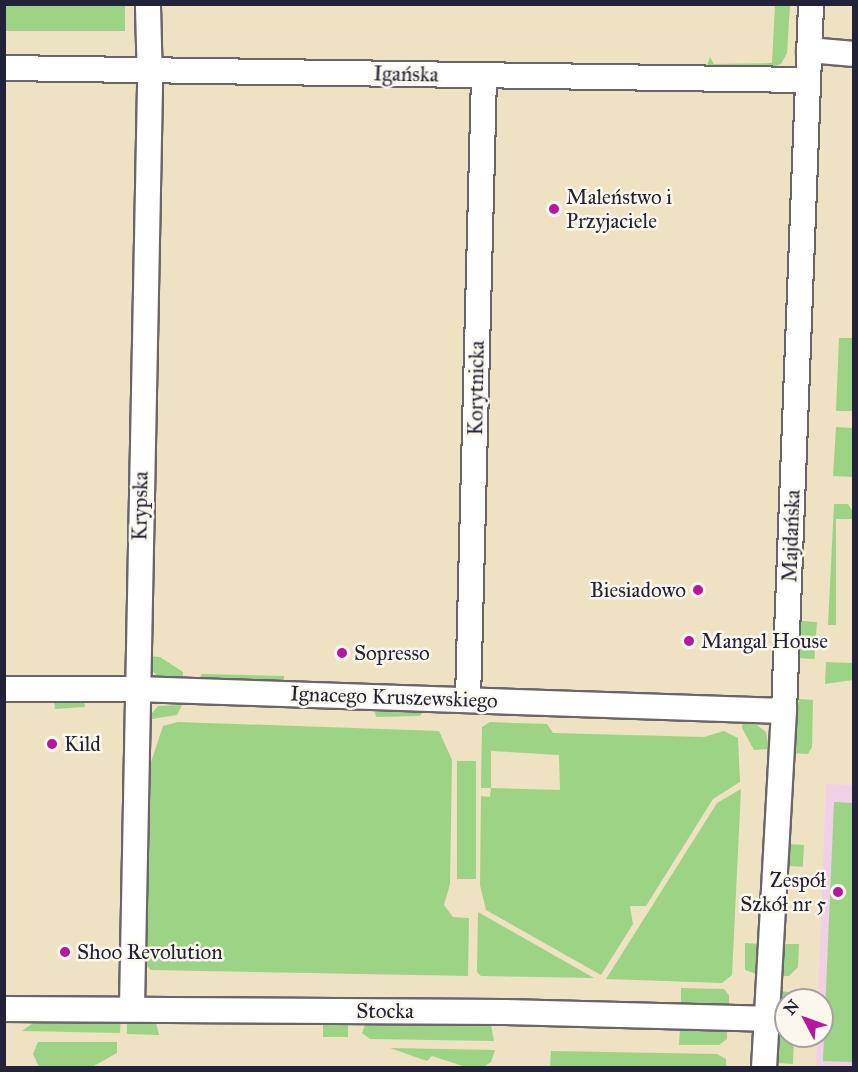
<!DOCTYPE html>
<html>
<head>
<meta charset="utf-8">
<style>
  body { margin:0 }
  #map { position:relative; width:858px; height:1072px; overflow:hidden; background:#efe2c3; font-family:"IM FELL Great Primer",serif }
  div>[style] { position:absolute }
  .built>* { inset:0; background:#efd0e6 }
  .green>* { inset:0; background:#9cd385; transform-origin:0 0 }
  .roads { filter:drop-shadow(2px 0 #6a656b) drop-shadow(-2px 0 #6a656b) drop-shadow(0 2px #6a656b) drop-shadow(0 -2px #6a656b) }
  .minor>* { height:24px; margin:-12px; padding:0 12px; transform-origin:12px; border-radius:12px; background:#fff }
  .dots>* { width:16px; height:16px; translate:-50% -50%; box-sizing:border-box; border:3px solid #fbf7ec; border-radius:50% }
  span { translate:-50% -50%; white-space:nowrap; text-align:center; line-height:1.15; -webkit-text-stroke:5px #fbf7ec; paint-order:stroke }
  .street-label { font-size:21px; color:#22223b }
  .poi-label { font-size:21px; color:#22223b }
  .left { translate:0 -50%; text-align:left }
  .right { translate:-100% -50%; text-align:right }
  .frame { position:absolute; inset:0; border:6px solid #22223b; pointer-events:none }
  .north { position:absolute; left:774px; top:988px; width:60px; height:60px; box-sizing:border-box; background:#fbf7ec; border:2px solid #a4a2a5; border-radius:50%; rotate:311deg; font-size:16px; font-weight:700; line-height:24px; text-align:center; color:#22223b }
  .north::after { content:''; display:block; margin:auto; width:21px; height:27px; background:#b5179e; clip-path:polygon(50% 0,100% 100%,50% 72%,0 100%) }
</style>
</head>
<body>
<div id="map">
  <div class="built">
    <i style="clip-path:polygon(826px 784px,853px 785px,853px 1067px,816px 1067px,817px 1036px,822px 1036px,822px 1000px,818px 1000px)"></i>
  </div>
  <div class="green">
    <i style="left:5px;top:4px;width:120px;height:27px"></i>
    <i style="clip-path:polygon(775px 5px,790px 5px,787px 53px,781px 64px,773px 67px,707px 66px,710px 57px,714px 64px,772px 63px)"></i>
    <i style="clip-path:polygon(839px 338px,853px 338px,853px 411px,836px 411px)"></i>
    <i style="clip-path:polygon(836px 427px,853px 428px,853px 477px,833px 476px)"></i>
    <i style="clip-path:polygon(834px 504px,848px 504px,853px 512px,853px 519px,836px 519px,836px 625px,828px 625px)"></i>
    <i style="left:801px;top:621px;width:16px;height:37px;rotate:4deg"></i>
    <i style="clip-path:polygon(148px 656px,160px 657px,183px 672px,183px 679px,157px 676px,150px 668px)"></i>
    <i style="clip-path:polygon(826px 662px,853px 663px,853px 680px,825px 684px)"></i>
    <i style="clip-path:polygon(202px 674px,284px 676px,284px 679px,282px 683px,198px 680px)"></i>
    <i style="clip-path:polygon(799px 699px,813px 700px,812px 747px,808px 754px,791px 753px)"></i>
    <i style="clip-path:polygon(54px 701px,84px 701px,85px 707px,55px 709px)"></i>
    <i style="clip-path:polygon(182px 705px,177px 715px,146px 720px,158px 706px)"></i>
    <i style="clip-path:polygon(375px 712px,423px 712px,420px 716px,376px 717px)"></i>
    <i style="clip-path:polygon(743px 721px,757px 725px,766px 732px,769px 749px,754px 750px,742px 728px)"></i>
    <i style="clip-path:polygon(178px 722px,439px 731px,452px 760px,450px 884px,444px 905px,453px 917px,469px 918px,468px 976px,151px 970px,146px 965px,151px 762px,163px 726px)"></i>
    <i style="clip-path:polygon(evenodd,490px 722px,547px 724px,553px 733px,704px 737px,724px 731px,738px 738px,740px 782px,713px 799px,646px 906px,630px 906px,633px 924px,601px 975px,486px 910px,480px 885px,481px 796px,490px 797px,491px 788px,481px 788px,482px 727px,490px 722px,491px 751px,559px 755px,560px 790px,491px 788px,491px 751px)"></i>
    <i style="left:457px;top:761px;width:19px;height:118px"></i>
    <i style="clip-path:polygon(741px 789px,732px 975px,722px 983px,606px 979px,717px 803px)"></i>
    <i style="clip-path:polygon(834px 802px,853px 803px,853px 1062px,823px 1061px)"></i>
    <i style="left:787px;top:844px;width:17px;height:22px;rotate:3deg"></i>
    <i style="clip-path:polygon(478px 912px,594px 978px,481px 976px,477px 972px)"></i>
    <i style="clip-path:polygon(745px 943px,761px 944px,759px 975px,745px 970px)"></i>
    <i style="clip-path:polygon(783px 944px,799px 944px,798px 967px,789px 976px,781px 976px)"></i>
    <i style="clip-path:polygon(681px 988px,724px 989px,729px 995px,729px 1006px,681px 1005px)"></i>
    <i style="clip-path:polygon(780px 991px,789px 992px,796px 1000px,786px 1000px,786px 1036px,794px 1036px,793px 1064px,777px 1063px)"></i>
    <i style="clip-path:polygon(121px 1018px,120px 1033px,22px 1031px,37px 1020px)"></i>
    <i style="clip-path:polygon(127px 1018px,155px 1019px,159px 1035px,127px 1034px)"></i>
    <i style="left:323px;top:1022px;width:25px;height:15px"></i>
    <i style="clip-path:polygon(366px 1022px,491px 1025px,494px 1041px,370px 1039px,362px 1033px)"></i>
    <i style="clip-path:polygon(680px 1028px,727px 1029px,727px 1039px,719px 1045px,679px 1045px)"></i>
    <i style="clip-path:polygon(38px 1042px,117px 1042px,117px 1053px,92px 1067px,39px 1067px,33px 1054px)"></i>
    <i style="clip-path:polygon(390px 1048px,495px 1050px,491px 1062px,484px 1067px,469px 1068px,432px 1056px,427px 1061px)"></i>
    <i style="clip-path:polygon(551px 1051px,717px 1054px,726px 1059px,726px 1067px,550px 1067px)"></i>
  </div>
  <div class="roads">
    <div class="minor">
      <i style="left:809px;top:50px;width:45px;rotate:5.1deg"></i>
      <i style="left:4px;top:68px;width:804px;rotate:0.86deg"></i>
      <i style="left:4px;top:689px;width:132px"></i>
      <i style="left:136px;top:689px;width:648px;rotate:1.94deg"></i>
      <i style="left:468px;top:700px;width:624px;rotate:-88.53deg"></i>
      <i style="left:132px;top:1007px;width:924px;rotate:-88.88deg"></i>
      <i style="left:150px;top:83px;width:79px;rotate:-91.5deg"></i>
      <i style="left:4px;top:1009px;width:501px;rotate:0.34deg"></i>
      <i style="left:505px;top:1012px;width:261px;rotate:1.5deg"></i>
      <i style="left:764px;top:1068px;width:358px;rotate:-86.8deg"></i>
      <i style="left:784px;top:711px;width:708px;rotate:-87.81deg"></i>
    </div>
  </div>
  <div class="dots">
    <i style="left:554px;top:209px;background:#b5179e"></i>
    <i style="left:698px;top:590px;background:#b5179e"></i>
    <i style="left:689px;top:641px;background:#b5179e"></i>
    <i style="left:342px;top:653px;background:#b5179e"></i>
    <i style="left:52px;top:744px;background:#b5179e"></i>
    <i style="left:838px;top:892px;background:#b5179e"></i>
    <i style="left:65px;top:952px;background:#b5179e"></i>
  </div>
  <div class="street-label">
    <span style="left:406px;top:74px;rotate:1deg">Igańska</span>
    <span style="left:476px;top:388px;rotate:-89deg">Korytnicka</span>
    <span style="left:140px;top:506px;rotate:-89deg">Krypska</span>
    <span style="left:791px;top:536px;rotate:-88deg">Majdańska</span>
    <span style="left:394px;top:697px;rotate:2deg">Ignacego Kruszewskiego</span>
    <span style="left:385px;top:1011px">Stocka</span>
  </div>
  <div class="poi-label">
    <span class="left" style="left:566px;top:209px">Maleństwo i<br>Przyjaciele</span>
    <span class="right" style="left:686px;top:590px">Biesiadowo</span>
    <span class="left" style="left:701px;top:641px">Mangal House</span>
    <span class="left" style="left:354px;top:653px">Sopresso</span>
    <span class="left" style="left:64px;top:744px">Kild</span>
    <span class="right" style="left:826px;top:892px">Zespół<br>Szkół nr 5</span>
    <span class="left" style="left:77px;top:952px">Shoo Revolution</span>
  </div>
  <div class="frame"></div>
  <div class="north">N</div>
</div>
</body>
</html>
